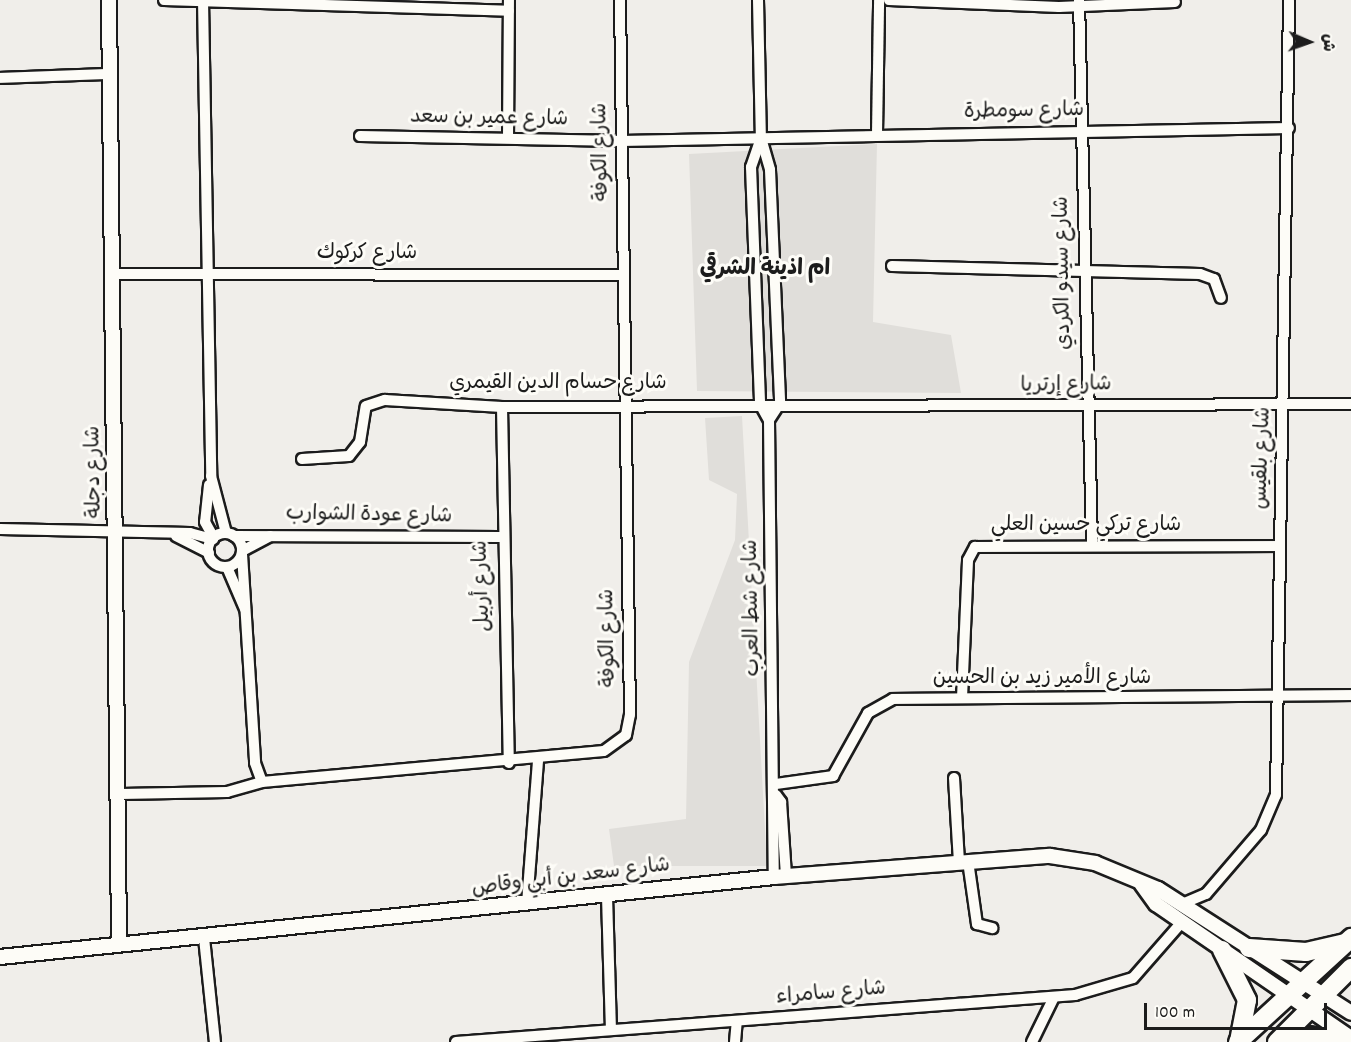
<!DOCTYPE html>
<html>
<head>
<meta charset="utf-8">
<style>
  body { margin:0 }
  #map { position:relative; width:1351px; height:1042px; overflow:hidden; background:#f0eeea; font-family:Dekko,"Playpen Sans Arabic",sans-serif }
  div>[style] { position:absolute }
  .built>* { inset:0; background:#e0deda }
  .roads { filter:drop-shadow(2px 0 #1c1c1c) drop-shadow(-2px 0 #1c1c1c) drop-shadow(0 2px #1c1c1c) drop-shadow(0 -2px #1c1c1c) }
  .minor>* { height:10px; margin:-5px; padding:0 5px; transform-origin:5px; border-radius:5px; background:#fdfcf7 }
  .minor>.ring { margin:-5px; padding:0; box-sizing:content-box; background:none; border:10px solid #fdfcf7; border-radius:50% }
  .tertiary>* { height:14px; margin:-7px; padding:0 7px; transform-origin:7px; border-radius:7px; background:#fdfcf7 }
  .primary>* { height:18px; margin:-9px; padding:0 9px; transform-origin:9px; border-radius:9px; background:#fdfcf7 }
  span { translate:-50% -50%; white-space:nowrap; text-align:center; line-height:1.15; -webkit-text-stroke:6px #fdfcf7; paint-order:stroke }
  .street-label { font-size:21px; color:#1c1c1c }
  .neighbourhood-label { font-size:22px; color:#1c1c1c; font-weight:700 }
  .north { position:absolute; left:1279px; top:12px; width:60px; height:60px; -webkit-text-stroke:4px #fdfcf7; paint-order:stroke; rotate:92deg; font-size:16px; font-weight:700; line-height:24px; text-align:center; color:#1c1c1c }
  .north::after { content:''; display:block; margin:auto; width:21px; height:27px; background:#1c1c1c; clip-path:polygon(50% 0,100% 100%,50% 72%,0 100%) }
  .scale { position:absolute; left:1144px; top:1003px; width:183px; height:27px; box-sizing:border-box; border:3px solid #1c1c1c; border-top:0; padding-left:8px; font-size:18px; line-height:21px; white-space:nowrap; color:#1c1c1c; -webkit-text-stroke:4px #fdfcf7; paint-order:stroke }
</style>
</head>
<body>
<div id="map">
  <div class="built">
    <i style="clip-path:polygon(877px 144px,873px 322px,951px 335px,961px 393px,697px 391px,689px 154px)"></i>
    <i style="clip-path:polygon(742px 416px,767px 866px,614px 866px,609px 829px,686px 819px,689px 662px,735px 540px,737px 494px,709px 480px,705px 418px)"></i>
  </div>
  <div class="roads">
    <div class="minor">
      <i style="left:164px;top:0;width:345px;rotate:1.8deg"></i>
      <i style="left:203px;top:0;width:476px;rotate:89deg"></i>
      <i style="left:211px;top:476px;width:59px;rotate:75.3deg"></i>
      <i style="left:758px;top:0;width:138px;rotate:88.8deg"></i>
      <i style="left:761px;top:138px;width:33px;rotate:74deg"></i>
      <i style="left:770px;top:170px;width:233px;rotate:87.5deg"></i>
      <i style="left:780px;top:403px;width:20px;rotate:123deg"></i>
      <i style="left:889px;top:0;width:170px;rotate:2.4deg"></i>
      <i style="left:1059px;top:7px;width:116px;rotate:-2.5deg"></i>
      <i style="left:1079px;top:0;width:545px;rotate:88.63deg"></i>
      <i style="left:0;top:78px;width:108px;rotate:-2.1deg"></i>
      <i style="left:877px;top:134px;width:134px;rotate:-89.1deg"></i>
      <i style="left:360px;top:136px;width:261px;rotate:1.1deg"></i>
      <i style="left:621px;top:141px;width:668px;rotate:-1.11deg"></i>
      <i style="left:508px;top:138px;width:138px;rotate:-89.6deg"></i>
      <i style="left:761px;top:138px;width:31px;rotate:109deg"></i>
      <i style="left:751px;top:167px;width:237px;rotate:87.8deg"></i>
      <i style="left:760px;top:404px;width:18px;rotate:61deg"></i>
      <i style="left:769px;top:420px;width:457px;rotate:89.4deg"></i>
      <i style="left:892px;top:266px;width:308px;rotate:1.5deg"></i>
      <i style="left:1200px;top:274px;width:15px;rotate:20deg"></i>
      <i style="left:1214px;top:279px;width:20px;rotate:70deg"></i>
      <i style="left:112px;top:274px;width:511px;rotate:0.11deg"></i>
      <i style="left:502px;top:407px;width:356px;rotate:88.9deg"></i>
      <i style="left:302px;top:459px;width:47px;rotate:-3.7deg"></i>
      <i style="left:349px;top:456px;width:18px;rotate:-52deg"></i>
      <i style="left:360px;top:442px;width:36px;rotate:-81deg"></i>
      <i style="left:366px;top:406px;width:20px;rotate:-18deg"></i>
      <i style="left:385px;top:400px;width:117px;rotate:3.4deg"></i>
      <i style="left:502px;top:407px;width:849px;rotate:-0.2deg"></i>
      <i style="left:209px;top:485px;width:37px;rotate:96deg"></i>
      <i style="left:205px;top:522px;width:18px;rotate:61deg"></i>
      <i style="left:0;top:529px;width:190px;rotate:1.2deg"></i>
      <i style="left:190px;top:533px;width:24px;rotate:15deg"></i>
      <i class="ring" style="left:208px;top:533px;width:24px;height:24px"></i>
      <i style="left:176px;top:536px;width:37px;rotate:27deg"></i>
      <i style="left:234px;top:536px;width:267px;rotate:0.2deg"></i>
      <i style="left:242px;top:551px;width:32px;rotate:-28deg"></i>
      <i style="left:242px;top:554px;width:209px;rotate:86.4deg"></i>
      <i style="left:255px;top:763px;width:20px;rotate:70deg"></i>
      <i style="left:262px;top:782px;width:343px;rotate:-5.2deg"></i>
      <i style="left:604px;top:751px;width:27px;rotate:-36deg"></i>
      <i style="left:626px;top:735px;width:20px;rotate:-79deg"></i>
      <i style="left:630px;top:715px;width:715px;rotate:-90.8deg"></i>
      <i style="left:227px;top:567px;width:46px;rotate:66.8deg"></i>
      <i style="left:962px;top:698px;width:138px;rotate:-87.5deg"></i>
      <i style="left:968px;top:560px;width:15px;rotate:-62deg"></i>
      <i style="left:975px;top:547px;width:305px;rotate:-0.2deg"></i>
      <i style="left:954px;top:778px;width:84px;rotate:86.6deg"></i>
      <i style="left:776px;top:784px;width:58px;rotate:-8deg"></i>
      <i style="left:833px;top:776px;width:72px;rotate:-60.9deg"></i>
      <i style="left:868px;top:713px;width:29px;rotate:-29deg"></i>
      <i style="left:893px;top:699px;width:458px;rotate:-0.5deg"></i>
      <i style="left:121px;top:794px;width:106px;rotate:-1.1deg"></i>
      <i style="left:227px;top:792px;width:36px;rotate:-16deg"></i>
      <i style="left:776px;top:795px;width:9px;rotate:54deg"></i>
      <i style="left:781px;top:802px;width:74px;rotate:86.1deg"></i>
      <i style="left:968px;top:861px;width:64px;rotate:81.9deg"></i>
      <i style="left:977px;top:924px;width:16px;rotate:15deg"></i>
      <i style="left:607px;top:896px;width:134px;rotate:88.3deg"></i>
      <i style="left:527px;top:904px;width:144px;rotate:-85.6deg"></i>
      <i style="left:1182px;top:904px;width:26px;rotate:-23deg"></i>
      <i style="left:1206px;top:894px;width:84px;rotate:-49.3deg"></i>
      <i style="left:1261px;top:830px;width:38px;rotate:-67deg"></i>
      <i style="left:1276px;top:795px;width:795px;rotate:-89.06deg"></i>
      <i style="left:204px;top:938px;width:105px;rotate:84deg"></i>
      <i style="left:456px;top:1042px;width:621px;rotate:-4.34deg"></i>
      <i style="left:1075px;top:995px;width:60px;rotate:-16.3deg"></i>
      <i style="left:1133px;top:978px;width:74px;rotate:-48.8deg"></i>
      <i style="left:735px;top:1042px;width:21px;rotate:-85deg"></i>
      <i style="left:1032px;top:1042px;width:50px;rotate:-63.9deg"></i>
    </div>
    <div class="tertiary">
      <i style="left:109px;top:0;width:944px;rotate:89.39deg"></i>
      <i style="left:1142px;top:885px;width:24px;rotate:54deg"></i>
      <i style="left:1156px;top:904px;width:237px;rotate:34.5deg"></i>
      <i style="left:0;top:957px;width:778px;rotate:-5.9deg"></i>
      <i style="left:774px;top:877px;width:277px;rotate:-4.4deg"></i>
      <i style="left:1050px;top:856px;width:46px;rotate:8.8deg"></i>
      <i style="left:1095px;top:863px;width:68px;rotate:22.4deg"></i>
      <i style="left:1158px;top:889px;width:229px;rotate:32.7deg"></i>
    </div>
    <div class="primary">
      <i style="left:1249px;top:948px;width:57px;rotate:4deg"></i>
      <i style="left:1306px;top:952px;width:39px;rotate:-13deg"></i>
      <i style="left:1222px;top:950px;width:56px;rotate:63.4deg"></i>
      <i style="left:1247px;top:1000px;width:42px;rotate:101deg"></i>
      <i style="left:1238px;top:1042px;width:154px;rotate:-42.6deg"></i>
      <i style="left:1277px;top:1042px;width:105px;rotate:-45deg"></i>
      <i style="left:1282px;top:1042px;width:26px;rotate:-13deg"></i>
      <i style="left:1307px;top:1036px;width:44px;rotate:6.5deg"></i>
    </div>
  </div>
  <div class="street-label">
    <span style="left:1024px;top:112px;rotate:-1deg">شارع سومطرة</span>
    <span style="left:489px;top:119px;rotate:1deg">شارع عمير بن سعد</span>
    <span style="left:602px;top:152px;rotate:-91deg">شارع الكوفة</span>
    <span style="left:367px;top:254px">شارع كركوك</span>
    <span style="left:1064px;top:273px;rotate:-91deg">شارع سيدو الكردي</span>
    <span style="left:558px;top:384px">شارع حسام الدين القيمري</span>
    <span style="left:1066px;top:386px;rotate:-1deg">شارع إرتريا</span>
    <span style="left:1263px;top:458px;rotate:-88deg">شارع بلقيس</span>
    <span style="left:95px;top:472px;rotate:-91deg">شارع دجلة</span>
    <span style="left:369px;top:516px;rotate:1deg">شارع عودة الشوارب</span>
    <span style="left:1086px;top:526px">شارع تركي حسين العلي</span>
    <span style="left:483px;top:586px;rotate:-92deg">شارع أربيل</span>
    <span style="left:753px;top:608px;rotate:-91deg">شارع شط العرب</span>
    <span style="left:609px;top:638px;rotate:-91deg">شارع الكوفة</span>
    <span style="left:1042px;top:679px">شارع الأمير زيد بن الحسين</span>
    <span style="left:571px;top:878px;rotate:-7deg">شارع سعد بن أبي وقاص</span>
    <span style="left:831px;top:994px;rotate:-5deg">شارع سامراء</span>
  </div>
  <div class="neighbourhood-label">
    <span style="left:765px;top:270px">ام اذينة الشرقي</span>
  </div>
  <div class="north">ش</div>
  <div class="scale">100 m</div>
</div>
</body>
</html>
